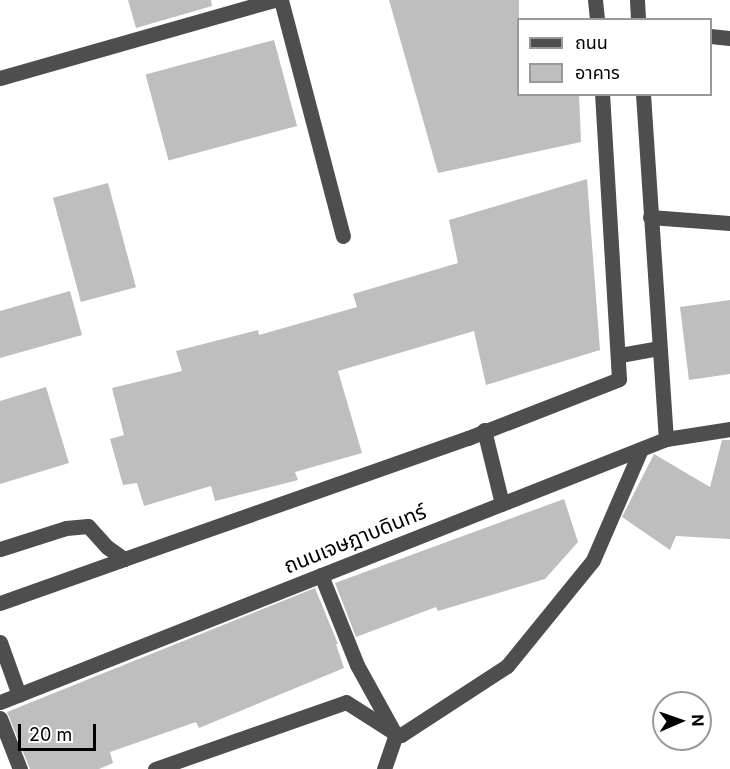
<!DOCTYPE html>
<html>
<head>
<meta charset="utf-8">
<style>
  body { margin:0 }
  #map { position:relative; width:730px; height:769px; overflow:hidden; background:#fff; font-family:Inter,"Noto Sans Thai",sans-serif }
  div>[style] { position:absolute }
  .building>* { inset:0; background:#bebebe; transform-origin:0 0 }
  .minor>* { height:15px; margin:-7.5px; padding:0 7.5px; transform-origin:7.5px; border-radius:7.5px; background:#4e4e4e }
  span { translate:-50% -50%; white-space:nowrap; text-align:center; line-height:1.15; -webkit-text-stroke:4.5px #fff; paint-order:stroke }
  .street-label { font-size:21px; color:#000 }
  .legend { position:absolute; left:517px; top:18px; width:195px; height:78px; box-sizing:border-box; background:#fff; border:2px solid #999; margin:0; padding:8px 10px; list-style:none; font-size:18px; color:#000 }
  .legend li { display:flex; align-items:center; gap:12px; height:30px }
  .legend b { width:30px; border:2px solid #999 }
  .north { position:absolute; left:652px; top:691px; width:60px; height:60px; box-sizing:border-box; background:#fff; border:2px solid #999; border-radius:50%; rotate:88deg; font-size:16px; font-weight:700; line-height:24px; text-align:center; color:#000 }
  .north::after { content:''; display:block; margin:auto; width:21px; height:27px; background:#000; clip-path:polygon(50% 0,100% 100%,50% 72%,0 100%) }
  .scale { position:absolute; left:18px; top:724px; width:78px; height:27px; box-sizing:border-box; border:3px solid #000; border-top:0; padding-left:8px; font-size:18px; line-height:21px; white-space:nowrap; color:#000; -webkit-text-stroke:4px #fff; paint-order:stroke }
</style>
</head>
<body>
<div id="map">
  <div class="building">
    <i style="clip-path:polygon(128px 0,211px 0,212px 6px,136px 28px)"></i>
    <i style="clip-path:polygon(389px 0,519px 0,519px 94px,579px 94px,581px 142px,438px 173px)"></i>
    <i style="left:274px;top:40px;width:89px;height:133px;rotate:75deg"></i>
    <i style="clip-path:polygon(587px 179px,600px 350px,486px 385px,474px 331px,338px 371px,362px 453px,295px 472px,298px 480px,215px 501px,211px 486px,144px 506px,137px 483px,123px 485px,110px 439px,124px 435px,112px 388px,182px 371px,176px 351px,258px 330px,259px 335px,357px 307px,353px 294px,458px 263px,449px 220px)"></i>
    <i style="left:108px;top:183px;width:108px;height:57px;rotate:75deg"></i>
    <i style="clip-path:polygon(70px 291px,82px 335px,0 358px,0 311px)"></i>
    <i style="clip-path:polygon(730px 300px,730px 374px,689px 380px,680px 307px)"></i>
    <i style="clip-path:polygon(46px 387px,69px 463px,0 484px,0 401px)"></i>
    <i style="clip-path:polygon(722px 440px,730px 440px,730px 539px,676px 536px,670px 550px,622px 517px,654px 454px,710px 487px)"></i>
    <i style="clip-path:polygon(564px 499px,578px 542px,545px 579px,438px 611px,436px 607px,356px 637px,335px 583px)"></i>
    <i style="clip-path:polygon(315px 588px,338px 644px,336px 644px,344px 668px,199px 728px,196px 722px,110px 752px,113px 763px,99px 769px,30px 769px,7px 712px)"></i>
  </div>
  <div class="minor">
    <i style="left:281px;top:0;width:244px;rotate:75.3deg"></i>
    <i style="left:595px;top:0;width:20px;rotate:84deg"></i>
    <i style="left:637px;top:0;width:20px;rotate:87deg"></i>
    <i style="left:710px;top:36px;width:20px;rotate:6deg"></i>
    <i style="left:0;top:78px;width:284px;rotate:-15.9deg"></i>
    <i style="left:643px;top:94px;width:346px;rotate:86.2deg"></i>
    <i style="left:650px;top:217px;width:80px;rotate:4.3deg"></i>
    <i style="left:620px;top:355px;width:39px;rotate:-10deg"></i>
    <i style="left:484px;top:430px;width:76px;rotate:76.3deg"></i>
    <i style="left:0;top:549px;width:69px;rotate:-17.7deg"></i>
    <i style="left:66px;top:528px;width:22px;rotate:-5deg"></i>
    <i style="left:88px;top:526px;width:28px;rotate:48deg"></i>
    <i style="left:107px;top:547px;width:21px;rotate:35deg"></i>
    <i style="left:124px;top:559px;width:365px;rotate:-19.4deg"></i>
    <i style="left:468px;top:438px;width:162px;rotate:-21.3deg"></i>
    <i style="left:619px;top:379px;width:286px;rotate:-93.4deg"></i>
    <i style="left:321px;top:575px;width:97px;rotate:68.2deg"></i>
    <i style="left:357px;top:665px;width:77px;rotate:61.1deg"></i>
    <i style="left:0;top:603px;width:132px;rotate:-19.5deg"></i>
    <i style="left:0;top:642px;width:56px;rotate:70.3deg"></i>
    <i style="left:0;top:702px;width:716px;rotate:-21.55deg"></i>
    <i style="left:666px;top:439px;width:65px;rotate:-8.9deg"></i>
    <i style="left:0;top:718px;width:55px;rotate:68.6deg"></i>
    <i style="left:155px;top:769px;width:202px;rotate:-19.3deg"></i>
    <i style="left:346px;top:702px;width:59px;rotate:32.6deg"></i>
    <i style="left:384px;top:769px;width:37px;rotate:-71deg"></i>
    <i style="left:396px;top:734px;width:5px;rotate:11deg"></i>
    <i style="left:401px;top:735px;width:126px;rotate:-33.1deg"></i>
    <i style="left:507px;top:666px;width:136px;rotate:-50.9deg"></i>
    <i style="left:593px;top:560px;width:121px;rotate:-66.6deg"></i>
  </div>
  <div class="street-label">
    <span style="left:355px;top:539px;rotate:-22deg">ถนนเจษฎาบดินทร์</span>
  </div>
  <ul class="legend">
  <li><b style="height:8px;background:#4e4e4e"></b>ถนน</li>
  <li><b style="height:16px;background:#bebebe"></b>อาคาร</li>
  </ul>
  <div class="north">N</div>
  <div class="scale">20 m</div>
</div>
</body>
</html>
